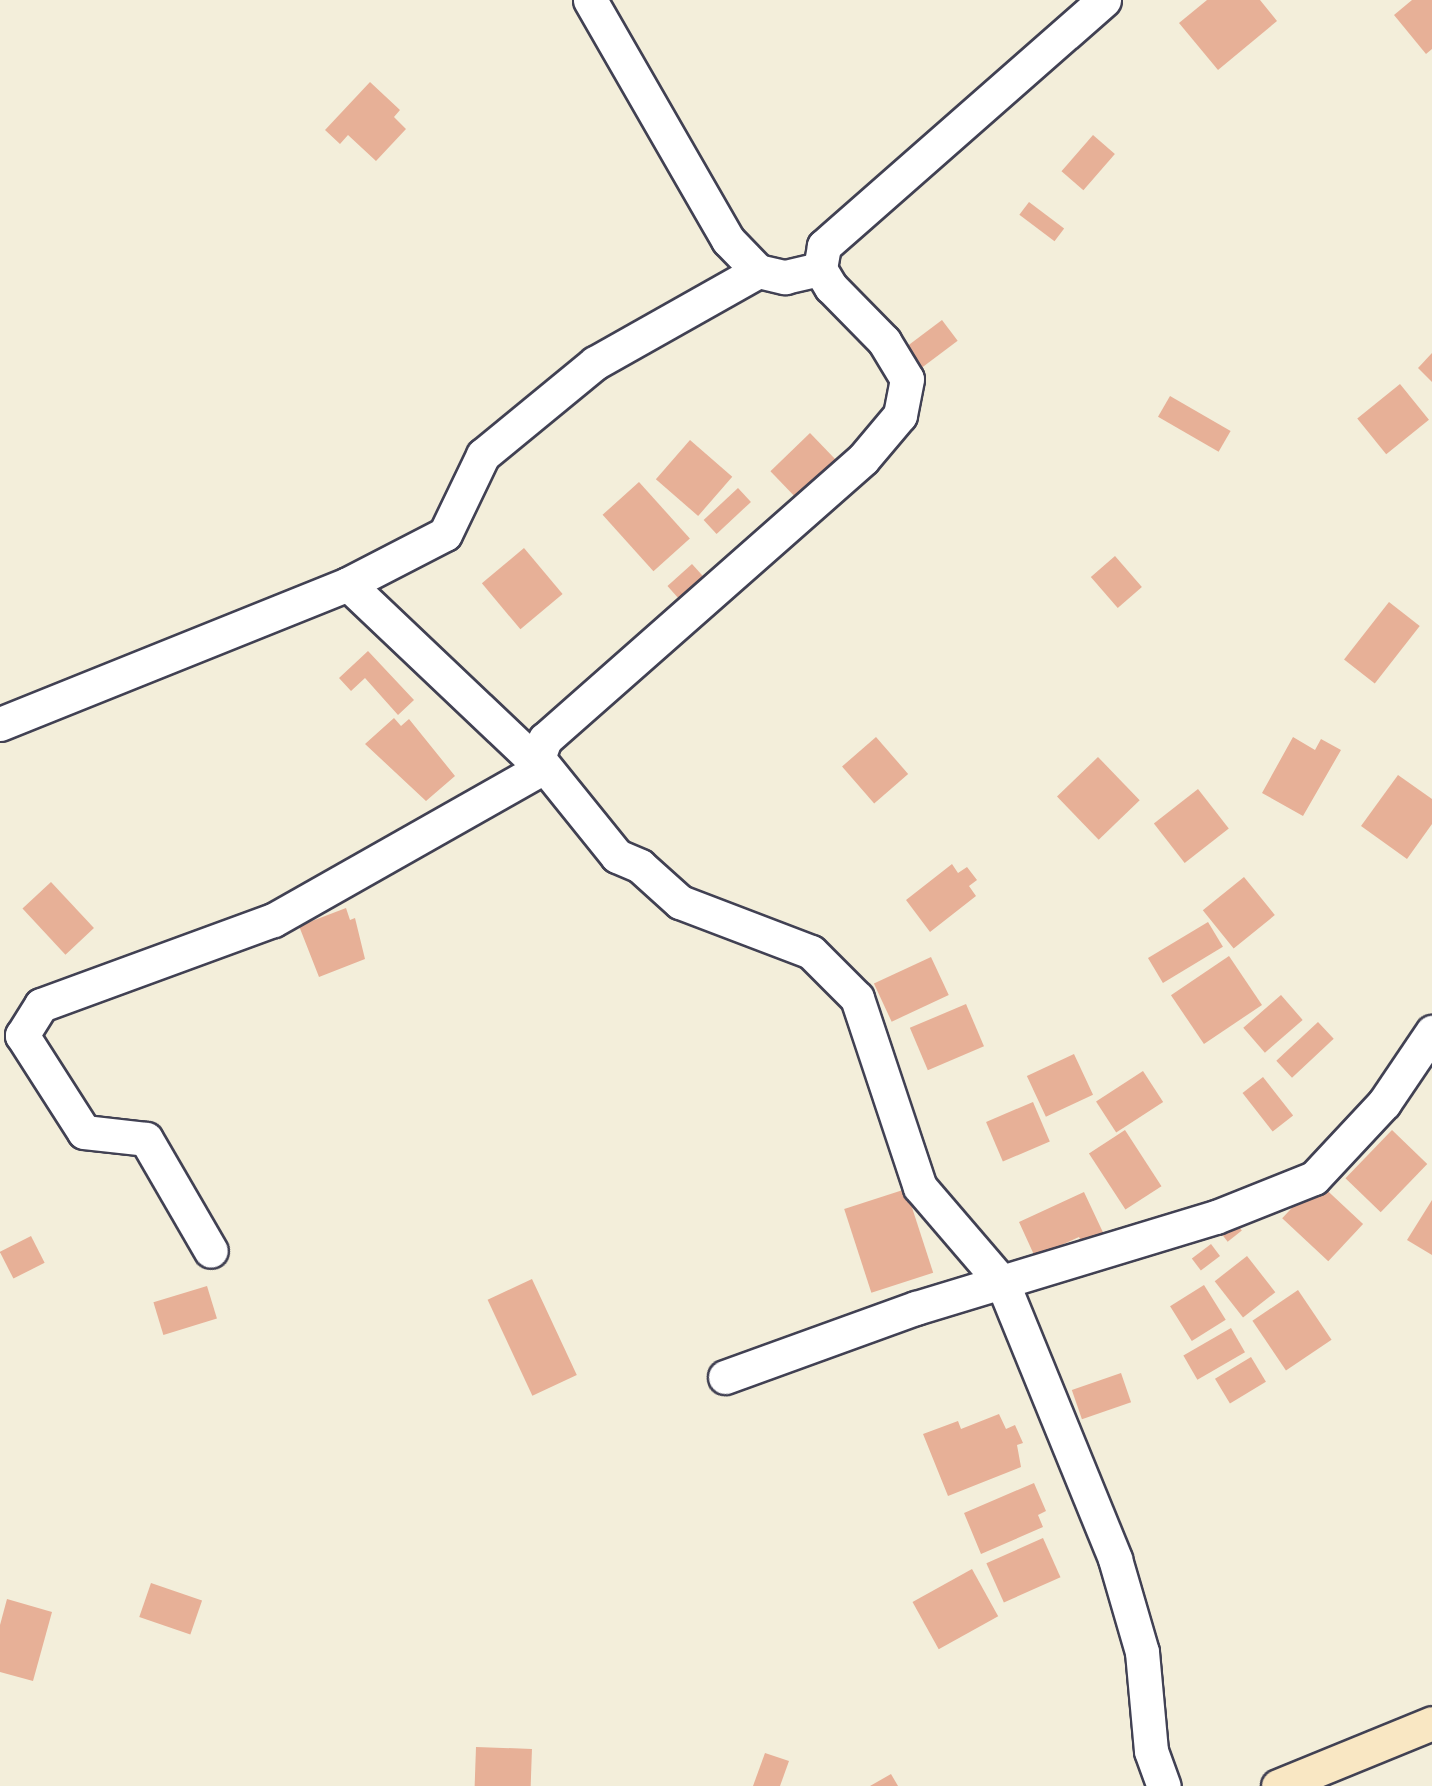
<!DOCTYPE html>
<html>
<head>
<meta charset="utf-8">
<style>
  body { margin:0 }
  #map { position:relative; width:1432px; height:1786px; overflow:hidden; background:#f3eeda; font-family:"Playpen Sans",sans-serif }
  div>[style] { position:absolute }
  .building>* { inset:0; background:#e7b097; transform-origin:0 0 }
  .roads { filter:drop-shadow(2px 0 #414153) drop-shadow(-2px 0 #414153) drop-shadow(0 2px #414153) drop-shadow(0 -2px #414153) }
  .street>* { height:33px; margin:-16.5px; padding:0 16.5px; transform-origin:16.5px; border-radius:16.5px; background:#fff }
  .secondary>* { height:33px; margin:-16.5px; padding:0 16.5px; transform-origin:16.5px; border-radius:16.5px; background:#f9e7c3 }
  span { translate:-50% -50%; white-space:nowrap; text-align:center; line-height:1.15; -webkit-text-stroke:6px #fff; paint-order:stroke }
</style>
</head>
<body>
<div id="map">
  <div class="building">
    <i style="clip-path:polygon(1207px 0,1260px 0,1277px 21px,1218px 70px,1179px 23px)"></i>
    <i style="clip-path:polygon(1412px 0,1432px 0,1432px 49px,1426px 54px,1394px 15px)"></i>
    <i style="clip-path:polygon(370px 82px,400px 110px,394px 117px,406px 129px,376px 161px,348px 135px,340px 144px,325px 130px)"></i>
    <i style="left:1093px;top:135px;width:29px;height:48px;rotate:41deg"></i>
    <i style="left:1029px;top:202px;width:44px;height:16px;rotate:37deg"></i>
    <i style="left:942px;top:320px;width:26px;height:45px;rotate:53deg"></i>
    <i style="clip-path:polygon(1432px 353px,1432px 382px,1418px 368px)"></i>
    <i style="left:1400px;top:384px;width:46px;height:55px;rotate:51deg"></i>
    <i style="left:1170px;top:396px;width:70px;height:24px;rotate:30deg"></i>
    <i style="left:810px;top:433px;width:43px;height:55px;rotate:46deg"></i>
    <i style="left:690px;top:440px;width:56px;height:52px;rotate:41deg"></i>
    <i style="left:639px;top:482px;width:76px;height:49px;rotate:48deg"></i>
    <i style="left:738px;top:488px;width:19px;height:47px;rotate:47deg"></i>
    <i style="left:524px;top:548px;width:60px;height:55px;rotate:50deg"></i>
    <i style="left:1115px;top:556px;width:41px;height:32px;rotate:49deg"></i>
    <i style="left:692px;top:564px;width:27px;height:33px;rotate:48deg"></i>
    <i style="left:1389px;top:602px;width:39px;height:73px;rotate:38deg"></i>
    <i style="clip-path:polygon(368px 651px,414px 700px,398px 715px,365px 678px,351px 691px,339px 678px)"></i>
    <i style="clip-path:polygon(394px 718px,401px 726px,409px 719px,455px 776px,426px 801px,365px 744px)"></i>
    <i style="left:876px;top:737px;width:49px;height:45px;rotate:49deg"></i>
    <i style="clip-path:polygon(1293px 737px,1315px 750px,1321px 739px,1341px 750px,1303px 816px,1262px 793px)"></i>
    <i style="left:1098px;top:757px;width:60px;height:57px;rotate:46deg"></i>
    <i style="clip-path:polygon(1398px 775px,1432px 799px,1432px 824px,1407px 859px,1361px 826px)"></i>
    <i style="left:1198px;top:789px;width:50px;height:56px;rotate:52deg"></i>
    <i style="clip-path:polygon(952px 864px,958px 873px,967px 867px,977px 880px,969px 886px,976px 896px,930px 932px,906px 900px)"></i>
    <i style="left:1244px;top:877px;width:49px;height:53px;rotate:51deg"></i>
    <i style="left:51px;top:882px;width:63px;height:39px;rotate:47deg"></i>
    <i style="clip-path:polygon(346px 908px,350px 920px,355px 918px,365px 959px,319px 977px,299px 926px)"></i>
    <i style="left:1208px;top:922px;width:29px;height:70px;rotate:59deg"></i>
    <i style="left:1229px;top:956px;width:59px;height:70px;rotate:56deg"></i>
    <i style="left:931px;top:957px;width:42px;height:63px;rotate:65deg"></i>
    <i style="left:1281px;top:995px;width:33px;height:50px;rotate:49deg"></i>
    <i style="left:966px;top:1004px;width:46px;height:61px;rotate:67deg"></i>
    <i style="left:1318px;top:1022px;width:23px;height:57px;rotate:47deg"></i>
    <i style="left:1074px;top:1054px;width:45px;height:52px;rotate:65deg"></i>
    <i style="left:1143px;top:1071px;width:37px;height:56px;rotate:57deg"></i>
    <i style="left:1263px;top:1077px;width:49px;height:26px;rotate:52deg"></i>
    <i style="left:1033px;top:1102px;width:43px;height:51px;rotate:67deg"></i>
    <i style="left:1125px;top:1130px;width:67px;height:43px;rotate:57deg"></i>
    <i style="left:1392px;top:1130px;width:49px;height:67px;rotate:44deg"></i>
    <i style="left:1317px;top:1181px;width:63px;height:51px;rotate:43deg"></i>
    <i style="left:906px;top:1189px;width:88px;height:65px;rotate:72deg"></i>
    <i style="clip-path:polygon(1084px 1192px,1108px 1243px,1087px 1253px,1079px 1237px,1035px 1257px,1019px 1222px)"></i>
    <i style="clip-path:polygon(1432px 1200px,1432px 1255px,1407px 1240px)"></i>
    <i style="left:1232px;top:1218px;width:16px;height:18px;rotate:52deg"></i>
    <i style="left:31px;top:1236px;width:30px;height:35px;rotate:63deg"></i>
    <i style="left:1211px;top:1244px;width:15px;height:24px;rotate:53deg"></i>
    <i style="left:1247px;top:1256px;width:46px;height:41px;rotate:52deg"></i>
    <i style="left:532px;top:1279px;width:106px;height:49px;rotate:65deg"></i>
    <i style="left:1204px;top:1285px;width:41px;height:40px;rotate:58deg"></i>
    <i style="left:207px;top:1286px;width:34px;height:56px;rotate:73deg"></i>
    <i style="left:1298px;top:1290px;width:60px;height:55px;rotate:56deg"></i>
    <i style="left:1231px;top:1328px;width:28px;height:55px;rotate:60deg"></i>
    <i style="left:1251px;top:1357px;width:29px;height:42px;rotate:59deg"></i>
    <i style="left:1121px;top:1373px;width:31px;height:52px;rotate:71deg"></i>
    <i style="clip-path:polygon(999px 1414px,1006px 1429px,1015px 1425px,1023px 1443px,1017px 1445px,1021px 1467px,948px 1496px,923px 1434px,958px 1421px,961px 1429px)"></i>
    <i style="clip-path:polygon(1034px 1483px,1046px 1511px,1038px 1515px,1043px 1527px,981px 1554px,964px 1513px)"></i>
    <i style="left:1043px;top:1538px;width:43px;height:62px;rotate:66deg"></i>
    <i style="left:972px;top:1569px;width:54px;height:68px;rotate:61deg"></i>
    <i style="left:151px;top:1583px;width:54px;height:36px;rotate:19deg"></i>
    <i style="clip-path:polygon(7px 1599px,52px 1612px,33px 1681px,0 1672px,0 1625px)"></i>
    <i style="left:476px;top:1747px;width:56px;height:39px;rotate:2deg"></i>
    <i style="clip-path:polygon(765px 1753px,789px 1761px,780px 1786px,753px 1786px)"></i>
    <i style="clip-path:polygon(891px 1774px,898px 1786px,870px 1786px)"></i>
  </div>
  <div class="roads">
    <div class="street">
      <i style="left:590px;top:0;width:277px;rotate:60.1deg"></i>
      <i style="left:728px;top:240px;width:43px;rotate:45.9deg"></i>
      <i style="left:758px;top:271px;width:28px;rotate:13deg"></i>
      <i style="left:785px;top:277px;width:36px;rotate:-13deg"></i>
      <i style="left:1104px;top:0;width:373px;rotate:138.7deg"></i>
      <i style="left:824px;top:246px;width:23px;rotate:100deg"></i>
      <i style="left:820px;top:269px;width:21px;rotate:59deg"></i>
      <i style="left:831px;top:287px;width:76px;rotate:45.5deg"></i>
      <i style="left:884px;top:341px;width:44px;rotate:58.8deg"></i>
      <i style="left:907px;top:379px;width:37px;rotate:101deg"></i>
      <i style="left:900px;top:415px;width:57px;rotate:130.1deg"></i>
      <i style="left:863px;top:459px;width:424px;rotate:138.6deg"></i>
      <i style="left:545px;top:739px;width:20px;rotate:110deg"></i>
      <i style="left:538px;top:758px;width:126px;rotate:51.1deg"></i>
      <i style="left:617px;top:856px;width:25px;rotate:23deg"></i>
      <i style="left:640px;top:866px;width:54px;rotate:42deg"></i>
      <i style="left:680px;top:902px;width:140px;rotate:20.9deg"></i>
      <i style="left:811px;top:952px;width:65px;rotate:45deg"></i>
      <i style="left:857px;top:998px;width:199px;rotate:71.6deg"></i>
      <i style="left:920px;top:1187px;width:128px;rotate:49.4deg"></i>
      <i style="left:1003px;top:1284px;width:297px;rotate:67.8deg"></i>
      <i style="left:1115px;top:1559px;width:97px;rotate:73.8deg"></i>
      <i style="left:1142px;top:1652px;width:99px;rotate:84.8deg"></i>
      <i style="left:1151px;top:1751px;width:37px;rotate:70deg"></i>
      <i style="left:348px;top:584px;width:109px;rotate:-27.3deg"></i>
      <i style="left:445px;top:534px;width:88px;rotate:-64.3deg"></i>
      <i style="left:483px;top:455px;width:145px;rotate:-39.4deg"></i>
      <i style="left:595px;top:363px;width:187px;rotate:-29.4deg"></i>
      <i style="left:0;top:724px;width:375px;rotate:-21.9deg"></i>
      <i style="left:348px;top:584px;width:267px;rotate:43.5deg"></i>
      <i style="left:542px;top:768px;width:309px;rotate:150.5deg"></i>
      <i style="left:273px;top:920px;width:247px;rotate:159.9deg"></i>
      <i style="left:41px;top:1005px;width:36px;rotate:122deg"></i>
      <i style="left:22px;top:1035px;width:115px;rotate:57.4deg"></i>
      <i style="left:84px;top:1132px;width:62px;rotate:6.4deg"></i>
      <i style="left:146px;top:1139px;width:129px;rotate:59.9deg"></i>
      <i style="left:725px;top:1377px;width:203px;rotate:-19.9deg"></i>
      <i style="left:916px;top:1308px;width:313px;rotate:-16.9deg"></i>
      <i style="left:1216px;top:1217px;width:105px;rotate:-21.7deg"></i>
      <i style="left:1314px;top:1178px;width:103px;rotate:-47deg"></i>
      <i style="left:1384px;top:1103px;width:86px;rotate:-55.9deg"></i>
    </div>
    <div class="secondary">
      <i style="left:1278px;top:1786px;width:166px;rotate:-22.2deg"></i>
    </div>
  </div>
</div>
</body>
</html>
